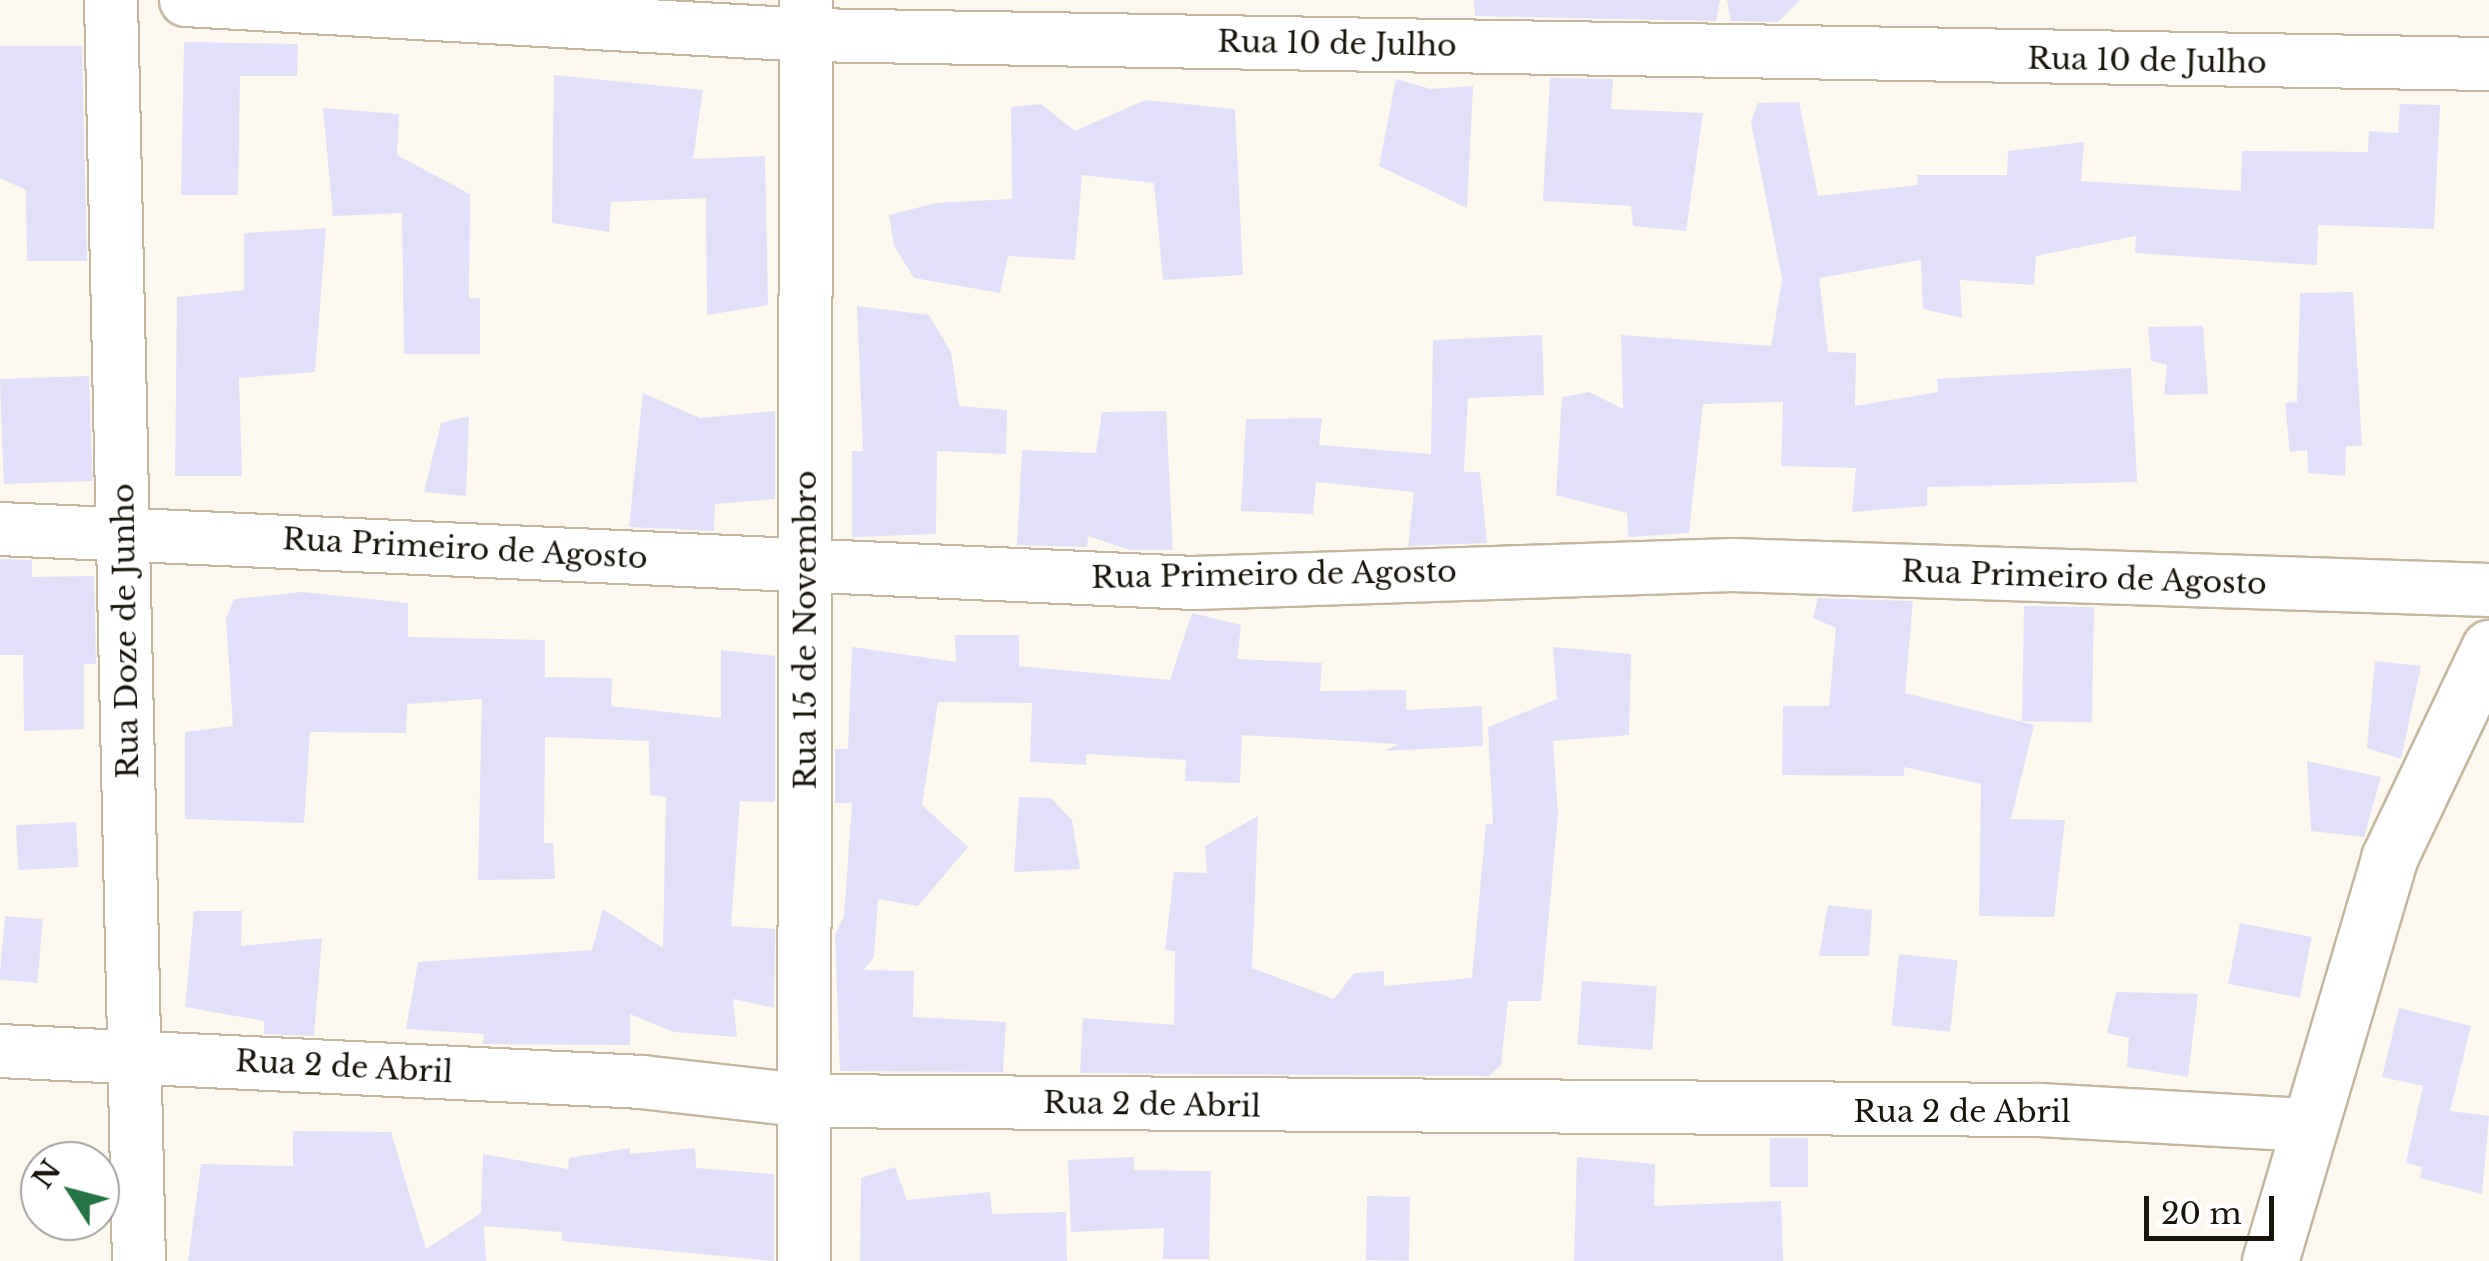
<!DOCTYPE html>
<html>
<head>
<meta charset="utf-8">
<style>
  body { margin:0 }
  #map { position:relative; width:2489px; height:1261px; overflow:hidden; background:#fdf8ef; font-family:"Libre Baskerville",serif }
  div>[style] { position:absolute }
  .building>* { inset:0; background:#e2dff8; transform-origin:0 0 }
  .roads { filter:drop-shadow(2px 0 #c4b7a2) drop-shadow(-2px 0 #c4b7a2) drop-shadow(0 2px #c4b7a2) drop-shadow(0 -2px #c4b7a2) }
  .minor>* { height:52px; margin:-26px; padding:0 26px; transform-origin:26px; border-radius:26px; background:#fff }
  .tertiary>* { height:55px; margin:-27.5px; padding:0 27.5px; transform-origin:27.5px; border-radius:27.5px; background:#fff }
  span { translate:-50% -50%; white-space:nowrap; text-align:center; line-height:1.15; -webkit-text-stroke:8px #fff; paint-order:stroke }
  .street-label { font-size:30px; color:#19140c }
  .north { position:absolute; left:20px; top:1141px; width:100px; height:100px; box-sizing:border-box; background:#fff; border:2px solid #a3a19e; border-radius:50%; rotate:306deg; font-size:28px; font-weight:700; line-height:40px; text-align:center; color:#19140c }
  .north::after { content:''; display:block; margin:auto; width:35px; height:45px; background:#247444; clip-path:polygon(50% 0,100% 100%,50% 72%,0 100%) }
  .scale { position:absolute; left:2144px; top:1196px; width:130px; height:45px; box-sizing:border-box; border:5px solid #19140c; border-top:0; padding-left:12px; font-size:30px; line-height:35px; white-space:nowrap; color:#19140c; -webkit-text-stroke:8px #fff; paint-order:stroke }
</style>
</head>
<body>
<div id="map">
  <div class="building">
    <i style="clip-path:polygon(1474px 0,1720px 0,1716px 21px,1475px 16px)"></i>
    <i style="clip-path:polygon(1727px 0,1800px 0,1778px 22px,1731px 21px)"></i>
    <i style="clip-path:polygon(184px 42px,298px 44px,297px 76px,240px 76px,238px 195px,181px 195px)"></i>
    <i style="clip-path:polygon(0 46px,82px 46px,87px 261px,27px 261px,26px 190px,0 178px)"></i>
    <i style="clip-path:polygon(554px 75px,703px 90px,693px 159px,765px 156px,768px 305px,707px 315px,706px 198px,611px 202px,609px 232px,552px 223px)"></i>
    <i style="clip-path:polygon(1550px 78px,1613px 79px,1611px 109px,1703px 113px,1686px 231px,1633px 226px,1631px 206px,1543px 201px)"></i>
    <i style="clip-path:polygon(1396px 79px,1431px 89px,1473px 86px,1467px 208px,1379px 166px)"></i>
    <i style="clip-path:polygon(1145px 100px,1235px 109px,1243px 275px,1163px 280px,1154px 183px,1082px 175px,1075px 260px,1008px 256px,1000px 293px,914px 278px,894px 246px,889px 215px,936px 203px,1012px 199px,1011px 107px,1041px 104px,1075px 131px)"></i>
    <i style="clip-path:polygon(1799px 102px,1818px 196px,1918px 185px,1917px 175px,2007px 175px,2008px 151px,2084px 142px,2081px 181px,2241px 191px,2242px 151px,2368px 152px,2369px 131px,2398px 133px,2400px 104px,2440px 105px,2434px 229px,2318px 225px,2317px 265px,2135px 253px,2136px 236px,2036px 256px,2034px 285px,1960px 280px,1962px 318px,1923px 309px,1921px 260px,1819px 278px,1828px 352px,1856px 353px,1855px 406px,1938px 392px,1937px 379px,2131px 368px,2137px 482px,1927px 487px,1927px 506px,1852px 512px,1856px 468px,1781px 466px,1783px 402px,1703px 404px,1689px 533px,1628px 537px,1627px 513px,1556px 495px,1562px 397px,1589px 392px,1623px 409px,1621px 335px,1771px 346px,1782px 279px,1751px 122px,1758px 103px)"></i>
    <i style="clip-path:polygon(323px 108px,399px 114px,397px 155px,470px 194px,469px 298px,480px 298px,480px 354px,404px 354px,402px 213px,333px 216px)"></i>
    <i style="clip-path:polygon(326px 228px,315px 372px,239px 378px,242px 476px,175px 476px,177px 297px,244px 290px,244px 233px)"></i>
    <i style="clip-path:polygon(2353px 292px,2362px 446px,2346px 446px,2345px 476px,2308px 473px,2307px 450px,2290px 452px,2285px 403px,2297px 402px,2300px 293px)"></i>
    <i style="clip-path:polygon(857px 306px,929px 315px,951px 352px,959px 406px,1007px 410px,1006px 454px,937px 451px,936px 534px,852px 537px,852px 451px,863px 451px)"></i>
    <i style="clip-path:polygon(2203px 326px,2208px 394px,2164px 395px,2167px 365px,2151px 361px,2148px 327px)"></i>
    <i style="clip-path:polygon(1542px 335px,1544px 395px,1468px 398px,1464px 472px,1480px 472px,1487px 543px,1408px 546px,1414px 492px,1316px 482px,1313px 514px,1241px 511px,1246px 419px,1322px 418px,1319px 445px,1431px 454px,1433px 340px)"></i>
    <i style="left:89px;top:376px;width:105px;height:89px;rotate:88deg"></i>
    <i style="clip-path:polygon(643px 393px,700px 418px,775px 411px,775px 499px,715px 504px,714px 531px,629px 527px)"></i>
    <i style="clip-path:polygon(1166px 411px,1173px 550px,1130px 550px,1088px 536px,1087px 547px,1017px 545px,1022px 450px,1096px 453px,1102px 412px)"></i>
    <i style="clip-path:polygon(469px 416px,466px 496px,424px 492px,441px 423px)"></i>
    <i style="clip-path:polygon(0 559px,32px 560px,32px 577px,94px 576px,96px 664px,84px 664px,84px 729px,24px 731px,23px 655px,0 655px)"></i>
    <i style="clip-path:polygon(302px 592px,408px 603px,408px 637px,545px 640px,545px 677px,612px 678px,611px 706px,721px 718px,721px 650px,775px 656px,775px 802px,740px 801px,731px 926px,775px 929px,774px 1008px,733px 999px,737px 1037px,673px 1032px,630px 1014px,630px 1045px,483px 1044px,484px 1034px,406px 1029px,418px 962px,592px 950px,603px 909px,663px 948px,666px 797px,650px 795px,649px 741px,545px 737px,544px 843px,553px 843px,555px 879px,478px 880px,482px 699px,407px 704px,406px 733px,310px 732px,304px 823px,185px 819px,185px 732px,233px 726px,226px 618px,234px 599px)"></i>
    <i style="clip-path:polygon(1818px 598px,1913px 601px,1905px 693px,2034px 725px,2011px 819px,2065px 820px,2054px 917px,1979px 916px,1981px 784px,1904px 767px,1904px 776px,1782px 775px,1783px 706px,1829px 706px,1836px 628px,1813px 618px)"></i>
    <i style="left:2024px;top:606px;width:70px;height:115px;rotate:1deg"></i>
    <i style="clip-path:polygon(1192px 613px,1241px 625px,1237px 659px,1322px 663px,1320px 691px,1406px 690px,1406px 710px,1482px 706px,1483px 746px,1384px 751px,1399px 744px,1242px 735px,1240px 783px,1185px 781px,1186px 760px,1086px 754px,1086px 765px,1030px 762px,1032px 703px,938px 702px,922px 805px,968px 847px,918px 906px,878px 899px,874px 957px,864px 970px,914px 971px,913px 1017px,1006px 1022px,1003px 1072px,840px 1071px,835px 935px,844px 916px,852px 803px,835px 803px,835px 749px,848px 749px,852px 647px,956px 662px,955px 635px,1019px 635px,1019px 666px,1170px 680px)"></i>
    <i style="clip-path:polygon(1553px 647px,1631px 654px,1629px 735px,1553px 741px,1558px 814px,1541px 1001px,1508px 1001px,1501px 1065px,1489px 1076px,1080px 1073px,1083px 1018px,1174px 1025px,1175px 951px,1165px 950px,1174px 872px,1207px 873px,1205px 846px,1258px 816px,1252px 968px,1334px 999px,1354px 973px,1384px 971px,1384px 986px,1472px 978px,1486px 824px,1493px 824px,1488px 727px,1557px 699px)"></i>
    <i style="clip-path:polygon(2375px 661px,2421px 666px,2401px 759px,2367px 748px)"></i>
    <i style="clip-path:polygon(2307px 761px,2381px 777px,2364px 837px,2311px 831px)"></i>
    <i style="clip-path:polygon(1019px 797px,1051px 798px,1072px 820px,1080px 869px,1014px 872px)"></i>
    <i style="left:76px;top:822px;width:45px;height:60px;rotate:87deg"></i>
    <i style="clip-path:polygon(1828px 905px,1872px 910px,1869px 956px,1819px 956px)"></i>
    <i style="clip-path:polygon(194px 911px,242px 911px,241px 946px,322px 938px,314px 1036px,264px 1034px,264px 1021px,185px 1007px)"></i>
    <i style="left:5px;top:916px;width:38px;height:64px;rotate:5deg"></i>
    <i style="left:2240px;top:923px;width:73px;height:62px;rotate:11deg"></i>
    <i style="left:1899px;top:954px;width:59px;height:72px;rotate:6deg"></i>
    <i style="left:1582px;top:981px;width:75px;height:64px;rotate:4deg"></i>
    <i style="clip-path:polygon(2116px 992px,2198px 994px,2188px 1077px,2127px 1067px,2129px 1038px,2107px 1033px)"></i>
    <i style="clip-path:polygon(2399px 1008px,2471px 1026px,2450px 1111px,2489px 1116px,2482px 1194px,2420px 1178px,2422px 1167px,2406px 1163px,2423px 1086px,2382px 1077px)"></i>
    <i style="clip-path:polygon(293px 1131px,391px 1132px,426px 1249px,481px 1213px,483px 1154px,568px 1169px,569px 1158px,630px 1148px,630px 1154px,695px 1148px,696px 1168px,774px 1174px,774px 1261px,562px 1241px,562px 1232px,484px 1226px,486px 1261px,188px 1261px,201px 1164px,293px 1166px)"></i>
    <i style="left:1770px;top:1138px;width:38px;height:49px"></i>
    <i style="clip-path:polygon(1134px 1157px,1134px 1170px,1211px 1171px,1209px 1259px,1163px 1259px,1164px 1228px,1071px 1232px,1068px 1160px)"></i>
    <i style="clip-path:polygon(1577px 1157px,1655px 1164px,1654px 1206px,1781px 1201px,1783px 1261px,1574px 1261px)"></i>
    <i style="clip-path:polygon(895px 1167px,907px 1200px,990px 1192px,992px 1214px,1066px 1212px,1067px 1261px,860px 1261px,861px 1178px)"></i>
    <i style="left:1367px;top:1196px;width:43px;height:64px;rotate:1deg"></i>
  </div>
  <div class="roads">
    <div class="minor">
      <i style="left:111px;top:0;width:1261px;rotate:88.73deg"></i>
      <i style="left:186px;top:0;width:623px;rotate:3.22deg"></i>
      <i style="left:808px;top:35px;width:1681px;rotate:0.99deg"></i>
      <i style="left:0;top:529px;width:1196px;rotate:2.59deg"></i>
      <i style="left:1195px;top:583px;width:538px;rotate:-1.92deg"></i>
      <i style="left:1733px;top:565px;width:756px;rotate:1.89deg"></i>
      <i style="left:0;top:1051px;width:643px;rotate:2.76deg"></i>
      <i style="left:642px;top:1082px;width:167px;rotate:6.5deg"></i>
      <i style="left:808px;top:1101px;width:1231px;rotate:0.42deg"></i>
      <i style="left:2039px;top:1110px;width:267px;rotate:3.2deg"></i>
      <i style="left:804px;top:1261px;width:1258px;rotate:-89.91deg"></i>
    </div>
    <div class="tertiary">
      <i style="left:2270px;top:1261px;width:420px;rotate:-73.5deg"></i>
      <i style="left:2389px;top:858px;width:233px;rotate:-64.5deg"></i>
    </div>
  </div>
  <div class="street-label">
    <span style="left:1337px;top:44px;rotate:1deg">Rua 10 de Julho</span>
    <span style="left:2147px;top:61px;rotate:1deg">Rua 10 de Julho</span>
    <span style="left:465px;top:549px;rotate:3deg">Rua Primeiro de Agosto</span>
    <span style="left:1274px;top:575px;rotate:-1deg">Rua Primeiro de Agosto</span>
    <span style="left:2084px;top:578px;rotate:2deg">Rua Primeiro de Agosto</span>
    <span style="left:806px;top:630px;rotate:-90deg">Rua 15 de Novembro</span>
    <span style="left:126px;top:631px;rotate:-91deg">Rua Doze de Junho</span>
    <span style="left:344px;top:1067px;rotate:3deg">Rua 2 de Abril</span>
    <span style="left:1152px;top:1105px;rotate:1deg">Rua 2 de Abril</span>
    <span style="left:1962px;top:1112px">Rua 2 de Abril</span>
  </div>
  <div class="north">N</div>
  <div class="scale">20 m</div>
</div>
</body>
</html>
